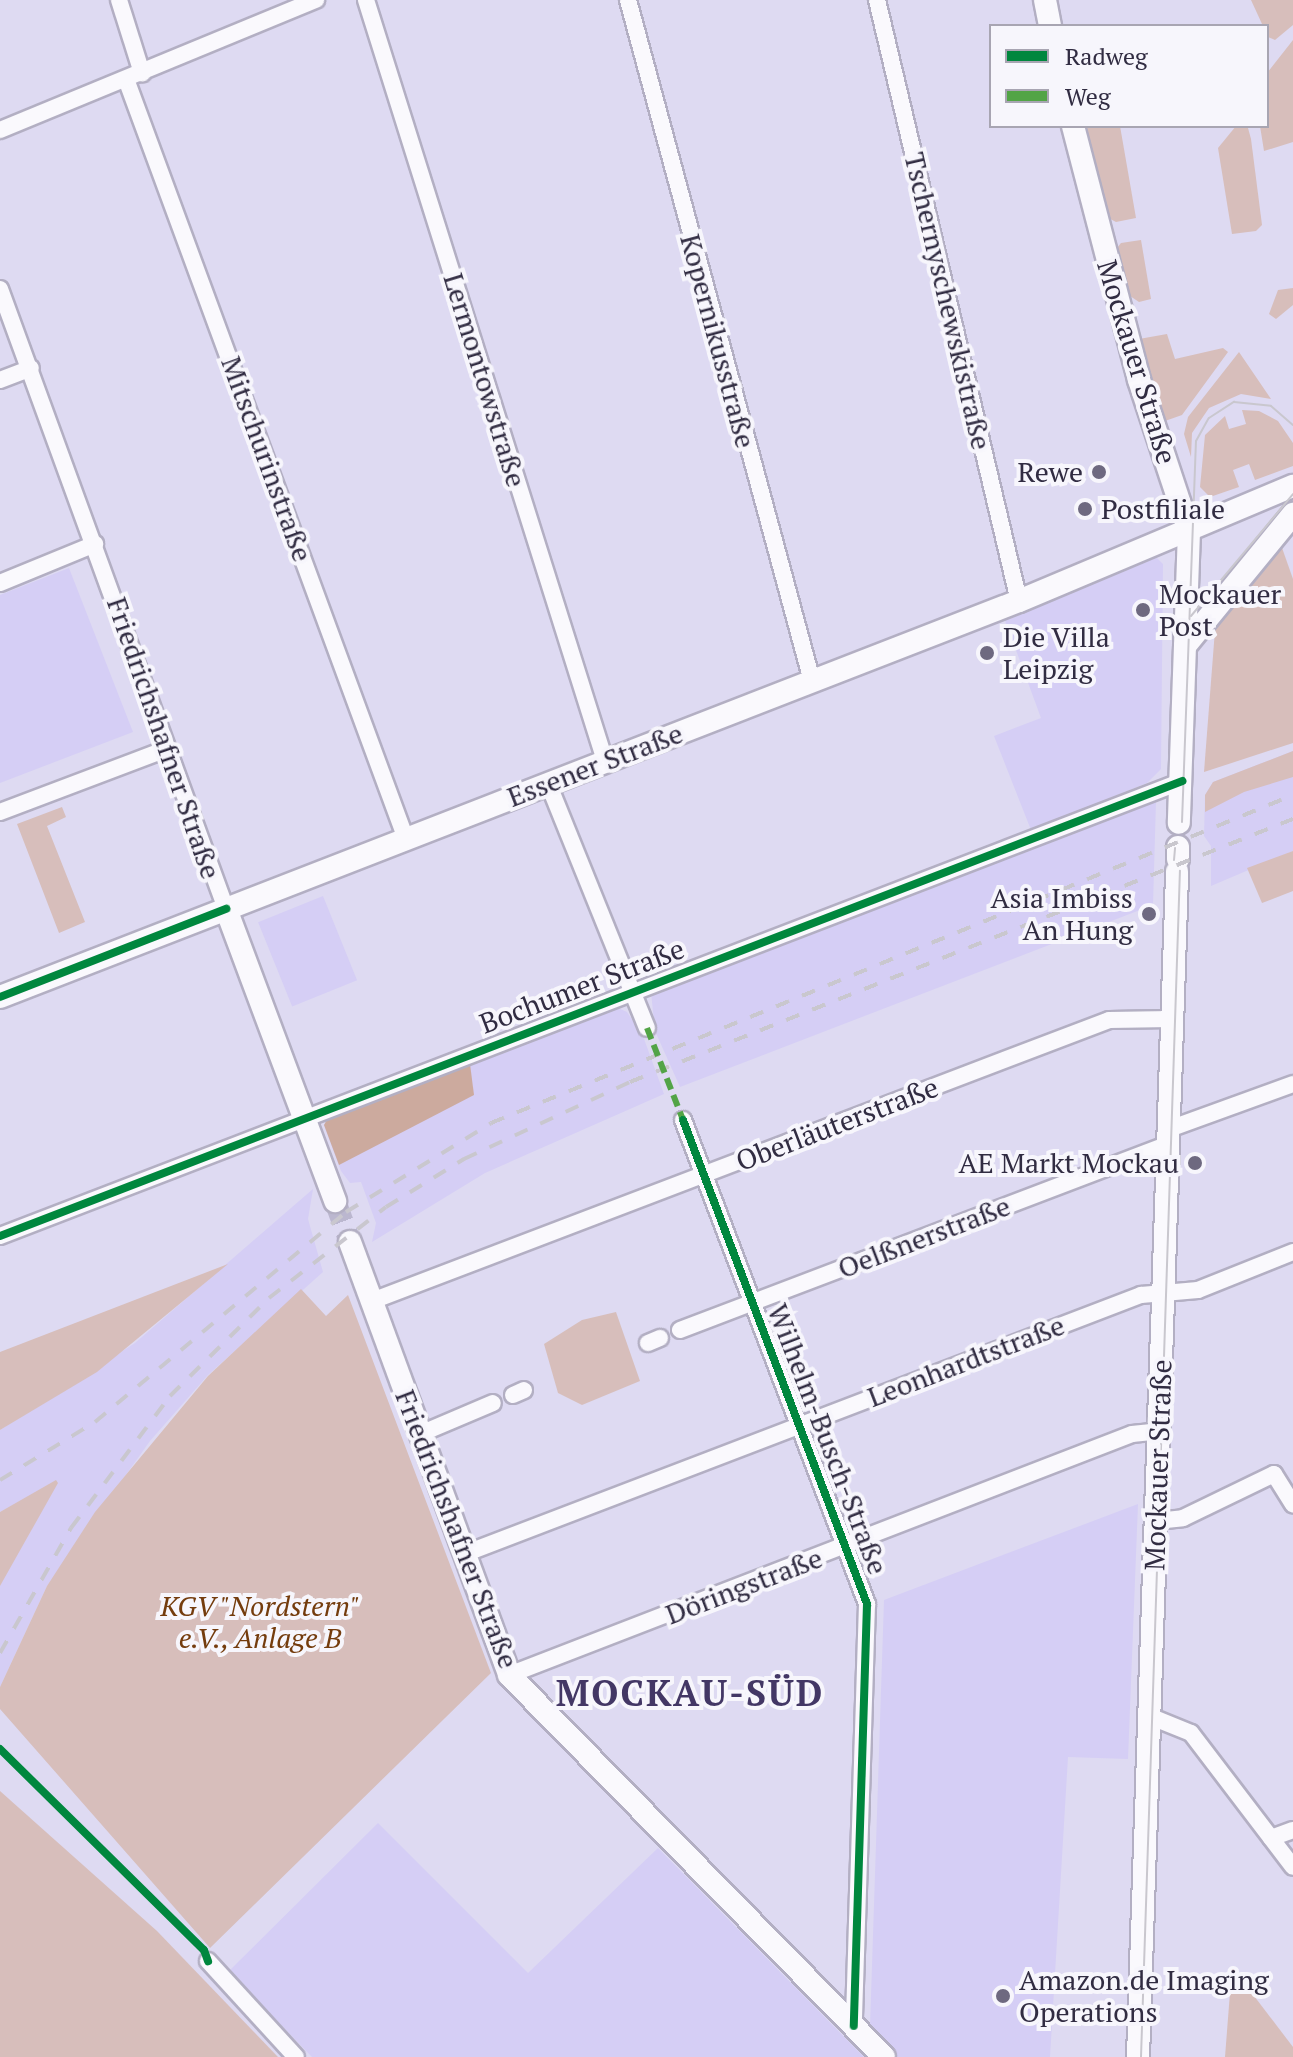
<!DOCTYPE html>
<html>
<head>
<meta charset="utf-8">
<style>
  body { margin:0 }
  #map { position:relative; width:1293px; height:2057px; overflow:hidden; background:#dedaf2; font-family:"PT Serif",serif }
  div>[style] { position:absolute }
  .built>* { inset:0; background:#d5cef5; transform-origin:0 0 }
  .green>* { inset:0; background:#d7bebb }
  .forest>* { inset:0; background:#ccaa9e }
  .secondary-tunnel>* { height:22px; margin-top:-11px; transform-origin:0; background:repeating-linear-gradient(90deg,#bbb7cf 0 22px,transparent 0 33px) }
  .roads { filter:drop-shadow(2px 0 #b3afc3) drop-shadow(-2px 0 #b3afc3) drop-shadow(0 2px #b3afc3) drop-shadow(0 -2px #b3afc3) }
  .street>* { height:16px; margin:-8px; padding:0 8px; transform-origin:8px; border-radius:8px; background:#faf9fd }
  .secondary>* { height:22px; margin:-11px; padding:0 11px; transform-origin:11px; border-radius:11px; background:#faf9fd }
  .tram>* { height:2px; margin:-1px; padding:0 1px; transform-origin:1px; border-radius:1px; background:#c9c7ce }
  .rail>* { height:4px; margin-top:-2px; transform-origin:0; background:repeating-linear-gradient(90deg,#c9c7ce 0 14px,transparent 0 28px) }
  .quiet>* { height:6px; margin-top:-3px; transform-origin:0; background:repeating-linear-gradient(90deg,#52a446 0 12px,transparent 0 18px) }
  .cycleway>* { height:8px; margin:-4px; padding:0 4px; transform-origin:4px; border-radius:4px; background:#00873e }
  .dots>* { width:22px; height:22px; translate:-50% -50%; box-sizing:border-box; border:4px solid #f7f6fc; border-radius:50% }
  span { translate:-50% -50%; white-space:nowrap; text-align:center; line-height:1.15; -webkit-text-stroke:8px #f7f6fc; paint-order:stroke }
  .street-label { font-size:28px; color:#312c42 }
  .poi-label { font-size:28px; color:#312c42 }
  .right { translate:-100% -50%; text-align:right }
  .left { translate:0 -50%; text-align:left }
  .park-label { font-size:28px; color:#743c0d; font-style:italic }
  .district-label { font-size:36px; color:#433765; font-weight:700; letter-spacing:2px }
  .legend { position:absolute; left:989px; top:24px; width:280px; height:104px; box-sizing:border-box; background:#f7f6fc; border:2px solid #a8a5b2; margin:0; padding:10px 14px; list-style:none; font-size:24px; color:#312c42 }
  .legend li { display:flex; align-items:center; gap:16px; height:40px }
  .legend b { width:40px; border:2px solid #a8a5b2 }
</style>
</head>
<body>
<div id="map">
  <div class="built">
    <i style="clip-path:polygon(1154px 555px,1163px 564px,1161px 769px,1147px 783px,1031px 830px,994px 736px,1041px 718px,1003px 615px)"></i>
    <i style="clip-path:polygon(69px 568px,133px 732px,0 783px,0 595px)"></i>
    <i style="clip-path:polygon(1293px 751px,1293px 851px,1211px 886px,1211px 846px,1204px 836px,1205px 795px,1213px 782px)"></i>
    <i style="clip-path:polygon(1150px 799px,1156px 801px,1153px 905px,680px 1087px,655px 1031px,651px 992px)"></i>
    <i style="left:323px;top:896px;width:91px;height:70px;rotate:68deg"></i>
    <i style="clip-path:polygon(616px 1007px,627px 1012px,643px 1036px,664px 1094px,485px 1173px,372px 1242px,376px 1223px,361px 1182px,350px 1183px,341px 1171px,324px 1125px,328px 1118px)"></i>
    <i style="clip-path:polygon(313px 1189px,308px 1219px,323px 1272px,208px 1375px,150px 1441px,47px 1586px,0 1687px,0 1586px,14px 1505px,0 1512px,0 1430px,135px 1343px)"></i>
    <i style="clip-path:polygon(1138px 1504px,1128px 1759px,1068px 1757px,1050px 2057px,869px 2057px,884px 1600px)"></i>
    <i style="clip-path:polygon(378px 1823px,528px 1973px,658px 1848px,864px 2057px,312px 2057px,229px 1971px)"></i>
  </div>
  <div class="green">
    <i style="clip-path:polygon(1251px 0,1293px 0,1293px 25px,1275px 40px,1268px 37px)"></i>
    <i style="clip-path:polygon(1293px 40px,1293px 142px,1264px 151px,1260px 126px,1267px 126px,1267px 73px)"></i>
    <i style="clip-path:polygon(1078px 126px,1120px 126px,1136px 218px,1116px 222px,1099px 213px)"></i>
    <i style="clip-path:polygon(1236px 126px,1248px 128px,1251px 139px,1262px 225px,1256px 231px,1232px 234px,1218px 148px)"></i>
    <i style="clip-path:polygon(1141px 240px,1151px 299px,1139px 302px,1124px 292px,1112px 254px,1121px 243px)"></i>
    <i style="clip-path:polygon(1293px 288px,1293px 305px,1276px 319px,1269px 314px,1278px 290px)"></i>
    <i style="clip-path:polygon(1167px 334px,1175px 359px,1223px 348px,1228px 352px,1182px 415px,1165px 421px,1139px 339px)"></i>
    <i style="clip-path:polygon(1239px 352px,1271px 399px,1241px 394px,1209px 408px,1192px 433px,1191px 457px,1184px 434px,1188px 417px)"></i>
    <i style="clip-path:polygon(1242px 410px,1259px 411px,1278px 421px,1293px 443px,1293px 466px,1255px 480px,1249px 464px,1233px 470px,1239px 487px,1210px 497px,1200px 487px,1205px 435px,1225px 416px,1229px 429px,1246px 424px)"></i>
    <i style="clip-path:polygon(1281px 545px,1293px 579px,1293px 743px,1204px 772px,1215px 630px)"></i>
    <i style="clip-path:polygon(1293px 751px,1293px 777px,1244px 792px,1205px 812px,1205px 795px,1213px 782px)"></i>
    <i style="clip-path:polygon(62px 807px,66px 817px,47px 826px,85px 922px,59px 933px,17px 824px)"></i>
    <i style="clip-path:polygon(1293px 851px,1293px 891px,1262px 903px,1247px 868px)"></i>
    <i style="clip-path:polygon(228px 1264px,97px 1372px,0 1430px,0 1352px)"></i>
    <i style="clip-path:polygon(301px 1289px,326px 1316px,348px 1295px,491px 1673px,210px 1948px,0 1709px,0 1687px,47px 1586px,95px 1512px,208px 1376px)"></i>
    <i style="clip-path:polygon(616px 1312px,640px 1381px,582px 1405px,558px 1393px,544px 1344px,582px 1320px)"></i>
    <i style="clip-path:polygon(56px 1480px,58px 1483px,0 1586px,0 1512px)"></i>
    <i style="clip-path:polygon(0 1791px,157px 1931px,278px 2057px,0 2057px)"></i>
    <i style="clip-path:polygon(1232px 1967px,1293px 2047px,1293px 2057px,1225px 2057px)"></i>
  </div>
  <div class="forest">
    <i style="clip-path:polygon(470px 1064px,474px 1095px,339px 1165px,324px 1125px,328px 1118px)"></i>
  </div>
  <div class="secondary-tunnel">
    <i style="left:335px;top:1201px;width:44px;rotate:69.9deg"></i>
  </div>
  <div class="roads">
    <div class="street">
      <i style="left:119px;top:0;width:77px;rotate:72.5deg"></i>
      <i style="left:366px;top:0;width:798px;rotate:72.56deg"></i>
      <i style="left:628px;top:0;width:705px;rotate:74.88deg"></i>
      <i style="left:877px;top:0;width:618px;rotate:76.71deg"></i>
      <i style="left:126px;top:79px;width:810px;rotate:69.78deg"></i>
      <i style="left:0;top:130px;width:342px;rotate:-22.4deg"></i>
      <i style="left:0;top:289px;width:660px;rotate:69.97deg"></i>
      <i style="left:0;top:380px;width:33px;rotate:-21deg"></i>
      <i style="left:0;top:583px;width:103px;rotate:-22.3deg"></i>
      <i style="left:548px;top:783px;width:264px;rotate:68deg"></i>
      <i style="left:0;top:812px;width:178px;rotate:-20.7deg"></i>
      <i style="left:683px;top:1120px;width:518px;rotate:69.18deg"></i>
      <i style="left:867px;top:1604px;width:422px;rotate:91.8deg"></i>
      <i style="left:1169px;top:1129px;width:132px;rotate:-19.9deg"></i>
      <i style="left:0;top:1236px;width:1267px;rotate:-21.05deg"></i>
      <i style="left:372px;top:1301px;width:789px;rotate:-20.87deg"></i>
      <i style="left:1109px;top:1020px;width:62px;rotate:-0.9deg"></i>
      <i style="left:680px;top:1330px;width:523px;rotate:-20.83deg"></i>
      <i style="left:648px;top:1343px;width:13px;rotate:-23deg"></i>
      <i style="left:513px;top:1395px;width:12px;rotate:-24deg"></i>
      <i style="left:420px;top:1434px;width:79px;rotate:-23deg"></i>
      <i style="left:1156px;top:1521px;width:27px;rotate:-6deg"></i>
      <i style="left:1183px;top:1518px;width:101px;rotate:-25.8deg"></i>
      <i style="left:1274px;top:1474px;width:36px;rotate:58deg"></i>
      <i style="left:464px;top:1554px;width:725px;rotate:-20.94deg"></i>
      <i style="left:1141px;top:1295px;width:57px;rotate:-5deg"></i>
      <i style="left:1198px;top:1290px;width:102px;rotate:-21.8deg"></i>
      <i style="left:509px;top:1675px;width:668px;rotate:-21.15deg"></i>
      <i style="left:1132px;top:1434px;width:27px;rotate:-6deg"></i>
      <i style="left:1149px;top:1716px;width:45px;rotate:22deg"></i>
      <i style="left:1191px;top:1733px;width:168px;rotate:52.7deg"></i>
      <i style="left:1271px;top:1838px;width:23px;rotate:-20deg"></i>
      <i style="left:208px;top:1961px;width:130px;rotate:47.5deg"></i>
    </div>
    <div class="secondary">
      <i style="left:1045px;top:0;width:26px;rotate:79deg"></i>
      <i style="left:1073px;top:126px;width:262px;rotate:75.4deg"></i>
      <i style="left:1139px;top:380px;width:159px;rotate:71.7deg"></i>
      <i style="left:1189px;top:531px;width:292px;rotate:92deg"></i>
      <i style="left:1185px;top:646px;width:171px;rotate:-50.7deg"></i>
      <i style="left:1178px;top:859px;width:12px;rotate:-90deg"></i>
      <i style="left:226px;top:909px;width:312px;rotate:69.5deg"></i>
      <i style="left:0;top:997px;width:1093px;rotate:-21.24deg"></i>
      <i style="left:1019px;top:601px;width:297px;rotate:-22.8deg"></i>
      <i style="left:350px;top:1242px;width:461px;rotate:69.8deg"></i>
      <i style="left:509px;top:1675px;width:535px;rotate:45.53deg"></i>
      <i style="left:1138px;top:2057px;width:1186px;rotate:-88.11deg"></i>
    </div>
  </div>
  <div class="tram">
    <i style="left:1191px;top:616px;width:159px;rotate:-50.1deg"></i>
    <i style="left:1182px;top:822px;width:381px;rotate:-87.9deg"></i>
    <i style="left:1196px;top:441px;width:26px;rotate:-61deg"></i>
    <i style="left:1209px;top:418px;width:30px;rotate:-33deg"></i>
    <i style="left:1234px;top:402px;width:37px;rotate:6deg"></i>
    <i style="left:1271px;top:406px;width:29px;rotate:41deg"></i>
    <i style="left:1174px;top:860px;width:12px;rotate:-85deg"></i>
    <i style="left:1141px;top:2057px;width:1187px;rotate:-88.12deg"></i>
  </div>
  <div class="rail">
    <i style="left:0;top:1480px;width:111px;rotate:-31.4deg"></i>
    <i style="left:95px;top:1422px;width:327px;rotate:-39.9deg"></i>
    <i style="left:346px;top:1212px;width:170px;rotate:-31.5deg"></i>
    <i style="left:491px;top:1123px;width:866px;rotate:-22.24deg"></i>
    <i style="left:0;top:1653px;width:144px;rotate:-60.4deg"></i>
    <i style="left:71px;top:1528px;width:165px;rotate:-53.1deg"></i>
    <i style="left:170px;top:1396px;width:139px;rotate:-44.7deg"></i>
    <i style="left:269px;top:1298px;width:148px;rotate:-37.9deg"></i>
    <i style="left:386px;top:1207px;width:92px;rotate:-31.6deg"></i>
    <i style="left:464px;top:1159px;width:183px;rotate:-24.9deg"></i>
    <i style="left:630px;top:1082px;width:713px;rotate:-21.64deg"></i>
  </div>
  <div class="quiet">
    <i style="left:647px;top:1028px;width:99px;rotate:68.6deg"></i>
  </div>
  <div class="cycleway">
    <i style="left:0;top:997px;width:243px;rotate:-21.3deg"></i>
    <i style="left:683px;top:1120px;width:518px;rotate:69.18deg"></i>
    <i style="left:867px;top:1604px;width:422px;rotate:91.8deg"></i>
    <i style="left:0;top:1236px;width:1267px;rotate:-21.05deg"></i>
    <i style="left:0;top:1749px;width:286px;rotate:44.6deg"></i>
    <i style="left:204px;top:1950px;width:12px;rotate:70deg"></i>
  </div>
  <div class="dots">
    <i style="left:1099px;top:472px;background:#6e6980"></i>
    <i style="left:1085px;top:509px;background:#6e6980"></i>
    <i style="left:1143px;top:610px;background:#6e6980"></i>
    <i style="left:987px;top:653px;background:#6e6980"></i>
    <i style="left:1149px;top:914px;background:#6e6980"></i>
    <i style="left:1195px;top:1163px;background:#6e6980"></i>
    <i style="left:1003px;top:1996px;background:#6e6980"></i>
  </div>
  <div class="street-label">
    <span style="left:948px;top:301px;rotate:77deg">Tschernyschewskistraße</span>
    <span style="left:718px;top:341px;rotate:75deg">Kopernikusstraße</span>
    <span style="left:1137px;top:362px;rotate:73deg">Mockauer Straße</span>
    <span style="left:485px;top:380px;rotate:73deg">Lermontowstraße</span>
    <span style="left:267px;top:459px;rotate:70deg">Mitschurinstraße</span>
    <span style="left:164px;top:738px;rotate:71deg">Friedrichshafner Straße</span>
    <span style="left:595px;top:765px;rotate:-21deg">Essener Straße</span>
    <span style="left:582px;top:986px;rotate:-21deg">Bochumer Straße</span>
    <span style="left:837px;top:1124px;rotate:-21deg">Oberläuterstraße</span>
    <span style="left:924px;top:1237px;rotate:-21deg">Oelßnerstraße</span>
    <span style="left:966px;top:1361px;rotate:-21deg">Leonhardtstraße</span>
    <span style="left:828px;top:1439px;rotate:69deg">Wilhelm-Busch-Straße</span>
    <span style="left:1158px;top:1465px;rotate:-88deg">Mockauer Straße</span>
    <span style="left:457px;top:1529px;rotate:69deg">Friedrichshafner Straße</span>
    <span style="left:744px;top:1586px;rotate:-21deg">Döringstraße</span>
  </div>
  <div class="poi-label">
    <span class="right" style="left:1083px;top:472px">Rewe</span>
    <span class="left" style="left:1101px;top:509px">Postfiliale</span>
    <span class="left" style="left:1159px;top:610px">Mockauer<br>Post</span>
    <span class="left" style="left:1003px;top:653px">Die Villa<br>Leipzig</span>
    <span class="right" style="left:1133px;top:914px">Asia Imbiss<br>An Hung</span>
    <span class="right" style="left:1179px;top:1163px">AE Markt Mockau</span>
    <span class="left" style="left:1019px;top:1996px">Amazon.de Imaging<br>Operations</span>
  </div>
  <div class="park-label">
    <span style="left:260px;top:1622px">KGV "Nordstern"<br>e.V., Anlage B</span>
  </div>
  <div class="district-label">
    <span style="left:690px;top:1693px">MOCKAU-SÜD</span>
  </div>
  <ul class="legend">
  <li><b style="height:10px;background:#00873e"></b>Radweg</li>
  <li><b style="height:10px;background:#52a446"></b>Weg</li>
  </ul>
</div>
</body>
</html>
